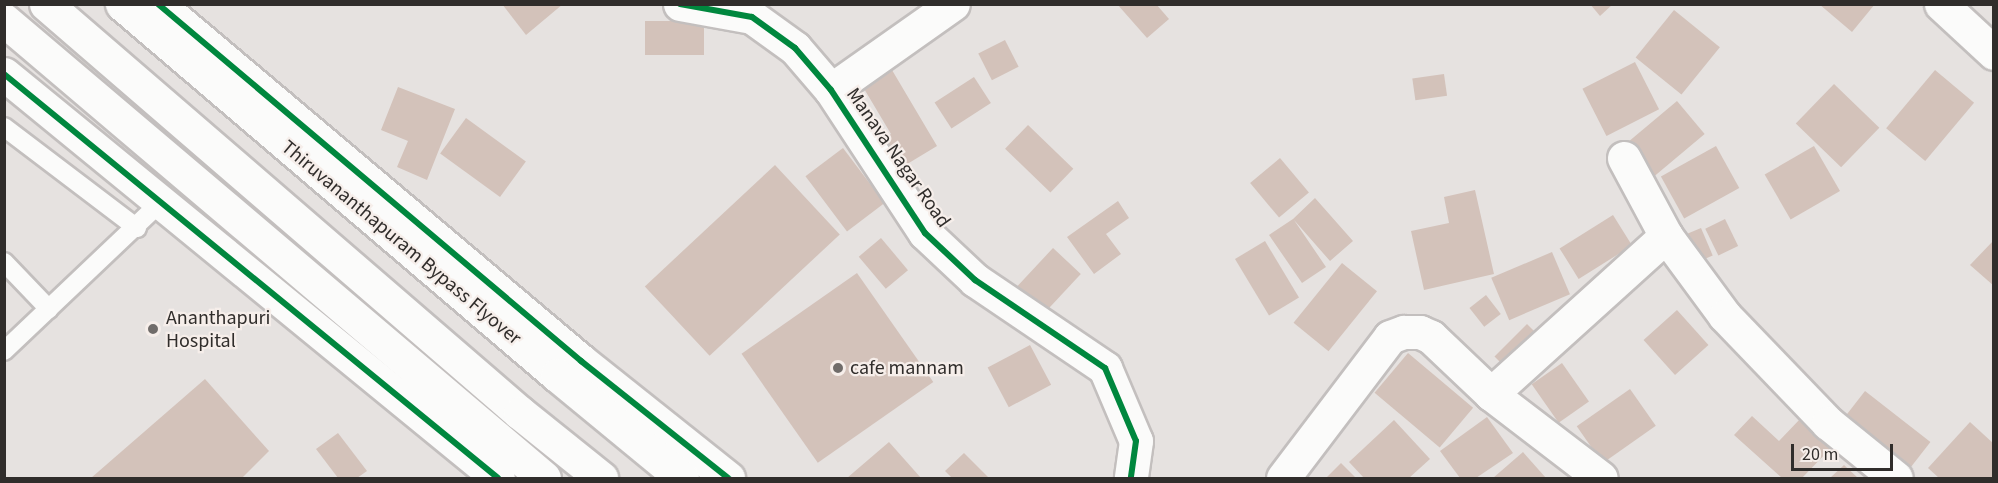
<!DOCTYPE html>
<html>
<head>
<meta charset="utf-8">
<style>
  body { margin:0 }
  #map { position:relative; width:1998px; height:483px; overflow:hidden; background:#e6e2e0; font-family:"Source Sans 3",sans-serif }
  div>[style] { position:absolute }
  .building>* { inset:0; background:#d3c2ba; transform-origin:0 0 }
  .roads { filter:drop-shadow(2px 0 #c3bfbe) drop-shadow(-2px 0 #c3bfbe) drop-shadow(0 2px #c3bfbe) drop-shadow(0 -2px #c3bfbe) }
  .service>* { height:18px; margin:-9px; padding:0 9px; transform-origin:9px; border-radius:9px; background:#fbfbfa }
  .minor>* { height:33px; margin:-16.5px; padding:0 16.5px; transform-origin:16.5px; border-radius:16.5px; background:#fbfbfa }
  .tertiary>* { height:33px; margin:-16.5px; padding:0 16.5px; transform-origin:16.5px; border-radius:16.5px; background:#fbfbfa }
  .trunk>* { height:33px; margin:-16.5px; padding:0 16.5px; transform-origin:16.5px; border-radius:16.5px; background:#fbfbfa }
  .cycleway>* { height:6px; margin:-3px; padding:0 3px; transform-origin:3px; border-radius:3px; background:#00873e }
  .dots>* { width:16px; height:16px; translate:-50% -50%; box-sizing:border-box; border:3px solid #f6eeea; border-radius:50% }
  span { translate:-50% -50%; white-space:nowrap; text-align:center; line-height:1.15; -webkit-text-stroke:4.5px #f6eeea; paint-order:stroke }
  .street-label { font-size:20px; color:#302d2b }
  .poi-label { font-size:20px; color:#302d2b }
  .left { translate:0 -50%; text-align:left }
  .frame { position:absolute; inset:0; border:6px solid #302d2b; pointer-events:none }
  .scale { position:absolute; left:1791px; top:444px; width:102px; height:27px; box-sizing:border-box; border:3px solid #302d2b; border-top:0; padding-left:8px; font-size:18px; line-height:21px; white-space:nowrap; color:#302d2b; -webkit-text-stroke:4px #f6eeea; paint-order:stroke }
</style>
</head>
<body>
<div id="map">
  <div class="building">
    <i style="clip-path:polygon(502px 4px,563px 4px,526px 35px)"></i>
    <i style="clip-path:polygon(1117px 4px,1156px 4px,1169px 19px,1147px 38px)"></i>
    <i style="clip-path:polygon(1590px 4px,1613px 4px,1600px 16px)"></i>
    <i style="clip-path:polygon(1819px 4px,1875px 4px,1852px 32px)"></i>
    <i style="left:1674px;top:10px;width:59px;height:61px;rotate:39deg"></i>
    <i style="left:645px;top:21px;width:59px;height:34px"></i>
    <i style="left:1005px;top:40px;width:30px;height:30px;rotate:63deg"></i>
    <i style="left:1635px;top:62px;width:53px;height:59px;rotate:63deg"></i>
    <i style="clip-path:polygon(892px 70px,937px 146px,894px 172px,877px 143px,891px 134px,863px 87px)"></i>
    <i style="left:1935px;top:70px;width:51px;height:76px;rotate:40deg"></i>
    <i style="left:1444px;top:74px;width:22px;height:32px;rotate:82deg"></i>
    <i style="left:974px;top:77px;width:31px;height:47px;rotate:57deg"></i>
    <i style="left:1834px;top:84px;width:63px;height:55px;rotate:44deg"></i>
    <i style="clip-path:polygon(398px 87px,455px 109px,427px 180px,397px 167px,408px 141px,381px 130px)"></i>
    <i style="left:1677px;top:101px;width:43px;height:65px;rotate:50deg"></i>
    <i style="left:466px;top:118px;width:74px;height:44px;rotate:36deg"></i>
    <i style="left:1028px;top:125px;width:63px;height:33px;rotate:44deg"></i>
    <i style="left:1716px;top:146px;width:48px;height:63px;rotate:61deg"></i>
    <i style="left:1814px;top:146px;width:52px;height:57px;rotate:60deg"></i>
    <i style="left:843px;top:148px;width:69px;height:47px;rotate:53deg"></i>
    <i style="left:1280px;top:158px;width:45px;height:39px;rotate:50deg"></i>
    <i style="left:775px;top:165px;width:95px;height:178px;rotate:47deg"></i>
    <i style="clip-path:polygon(1475px 190px,1494px 274px,1424px 290px,1411px 231px,1449px 223px,1444px 197px)"></i>
    <i style="clip-path:polygon(1315px 198px,1353px 241px,1330px 261px,1294px 220px,1326px 267px,1302px 283px,1269px 235px,1293px 219px)"></i>
    <i style="clip-path:polygon(1118px 201px,1129px 218px,1106px 234px,1121px 254px,1094px 274px,1067px 237px)"></i>
    <i style="left:1613px;top:215px;width:36px;height:63px;rotate:58deg"></i>
    <i style="left:1725px;top:219px;width:30px;height:22px;rotate:64deg"></i>
    <i style="left:1701px;top:228px;width:30px;height:22px;rotate:67deg"></i>
    <i style="left:881px;top:238px;width:42px;height:29px;rotate:50deg"></i>
    <i style="clip-path:polygon(1994px 240px,1994px 286px,1970px 265px)"></i>
    <i style="left:1265px;top:241px;width:66px;height:35px;rotate:59deg"></i>
    <i style="left:1053px;top:248px;width:38px;height:54px;rotate:43deg"></i>
    <i style="left:1552px;top:252px;width:46px;height:66px;rotate:67deg"></i>
    <i style="left:1342px;top:263px;width:45px;height:77px;rotate:39deg"></i>
    <i style="left:857px;top:273px;width:133px;height:141px;rotate:55deg"></i>
    <i style="left:1486px;top:295px;width:24px;height:21px;rotate:52deg"></i>
    <i style="left:1677px;top:310px;width:47px;height:45px;rotate:48deg"></i>
    <i style="left:1527px;top:324px;width:16px;height:46px;rotate:45deg"></i>
    <i style="left:1030px;top:345px;width:45px;height:48px;rotate:62deg"></i>
    <i style="left:1408px;top:353px;width:85px;height:52px;rotate:40deg"></i>
    <i style="left:1562px;top:363px;width:47px;height:37px;rotate:55deg"></i>
    <i style="clip-path:polygon(205px 379px,269px 451px,242px 478px,91px 478px)"></i>
    <i style="left:1630px;top:389px;width:45px;height:65px;rotate:55deg"></i>
    <i style="left:1865px;top:391px;width:83px;height:37px;rotate:38deg"></i>
    <i style="clip-path:polygon(1752px 416px,1779px 441px,1801px 418px,1832px 447px,1802px 478px,1782px 478px,1734px 435px)"></i>
    <i style="clip-path:polygon(1487px 417px,1513px 453px,1476px 478px,1460px 478px,1440px 451px)"></i>
    <i style="clip-path:polygon(1394px 420px,1430px 459px,1409px 478px,1364px 478px,1349px 462px)"></i>
    <i style="clip-path:polygon(1970px 422px,1994px 444px,1994px 478px,1939px 478px,1928px 468px)"></i>
    <i style="clip-path:polygon(338px 433px,367px 471px,357px 478px,338px 478px,316px 449px)"></i>
    <i style="clip-path:polygon(889px 442px,921px 478px,847px 478px)"></i>
    <i style="clip-path:polygon(1523px 452px,1546px 478px,1493px 478px)"></i>
    <i style="clip-path:polygon(964px 453px,989px 478px,952px 478px,945px 471px)"></i>
    <i style="clip-path:polygon(1341px 463px,1356px 478px,1326px 478px)"></i>
    <i style="clip-path:polygon(1844px 465px,1858px 478px,1830px 478px)"></i>
  </div>
  <div class="roads">
    <div class="service">
      <i style="left:4px;top:127px;width:167px;rotate:37.2deg"></i>
      <i style="left:4px;top:262px;width:65px;rotate:46.2deg"></i>
      <i style="left:4px;top:351px;width:216px;rotate:-43.5deg"></i>
    </div>
    <div class="minor">
      <i style="left:680px;top:4px;width:73px;rotate:10.2deg"></i>
      <i style="left:752px;top:17px;width:53px;rotate:35.8deg"></i>
      <i style="left:795px;top:48px;width:55px;rotate:49.4deg"></i>
      <i style="left:831px;top:90px;width:171px;rotate:56.7deg"></i>
      <i style="left:925px;top:233px;width:69px;rotate:43.2deg"></i>
      <i style="left:975px;top:280px;width:157px;rotate:34.1deg"></i>
      <i style="left:1105px;top:368px;width:79px;rotate:67deg"></i>
      <i style="left:1136px;top:441px;width:37px;rotate:98deg"></i>
      <i style="left:831px;top:90px;width:149px;rotate:-35.2deg"></i>
      <i style="left:1624px;top:158px;width:89px;rotate:61.7deg"></i>
      <i style="left:1666px;top:236px;width:99px;rotate:53.6deg"></i>
      <i style="left:1725px;top:316px;width:149px;rotate:46.1deg"></i>
      <i style="left:1828px;top:423px;width:87px;rotate:39deg"></i>
      <i style="left:1491px;top:394px;width:236px;rotate:-42.1deg"></i>
      <i style="left:1283px;top:478px;width:177px;rotate:-52.8deg"></i>
      <i style="left:1390px;top:337px;width:15px;rotate:-20deg"></i>
      <i style="left:1404px;top:332px;width:16px"></i>
      <i style="left:1420px;top:332px;width:12px;rotate:24deg"></i>
      <i style="left:1431px;top:337px;width:83px;rotate:43.5deg"></i>
      <i style="left:1491px;top:394px;width:138px;rotate:37.4deg"></i>
    </div>
    <div class="tertiary">
      <i style="left:158px;top:4px;width:554px;rotate:40.16deg"></i>
      <i style="left:581px;top:361px;width:188px;rotate:38.5deg"></i>
      <i style="left:1941px;top:4px;width:72px;rotate:42.8deg"></i>
      <i style="left:4px;top:20px;width:708px;rotate:40.3deg"></i>
      <i style="left:4px;top:74px;width:638px;rotate:39.28deg"></i>
    </div>
    <div class="trunk">
      <i style="left:46px;top:4px;width:626px;rotate:40.79deg"></i>
      <i style="left:520px;top:413px;width:104px;rotate:38.7deg"></i>
      <i style="left:122px;top:4px;width:572px;rotate:40.46deg"></i>
      <i style="left:557px;top:375px;width:162px;rotate:39.5deg"></i>
    </div>
  </div>
  <div class="cycleway">
    <i style="left:158px;top:4px;width:554px;rotate:40.16deg"></i>
    <i style="left:581px;top:361px;width:188px;rotate:38.5deg"></i>
    <i style="left:680px;top:4px;width:73px;rotate:10.2deg"></i>
    <i style="left:752px;top:17px;width:53px;rotate:35.8deg"></i>
    <i style="left:795px;top:48px;width:55px;rotate:49.4deg"></i>
    <i style="left:831px;top:90px;width:171px;rotate:56.7deg"></i>
    <i style="left:925px;top:233px;width:69px;rotate:43.2deg"></i>
    <i style="left:975px;top:280px;width:157px;rotate:34.1deg"></i>
    <i style="left:1105px;top:368px;width:79px;rotate:67deg"></i>
    <i style="left:1136px;top:441px;width:37px;rotate:98deg"></i>
    <i style="left:4px;top:74px;width:638px;rotate:39.28deg"></i>
  </div>
  <div class="dots">
    <i style="left:153px;top:329px;background:#706c6a"></i>
    <i style="left:838px;top:368px;background:#706c6a"></i>
  </div>
  <div class="street-label">
    <span style="left:898px;top:158px;rotate:55deg">Manava Nagar Road</span>
    <span style="left:401px;top:243px;rotate:40deg">Thiruvananthapuram Bypass Flyover</span>
  </div>
  <div class="poi-label">
    <span class="left" style="left:166px;top:330px">Ananthapuri<br>Hospital</span>
    <span class="left" style="left:850px;top:368px">cafe mannam</span>
  </div>
  <div class="frame"></div>
  <div class="scale">20 m</div>
</div>
</body>
</html>
